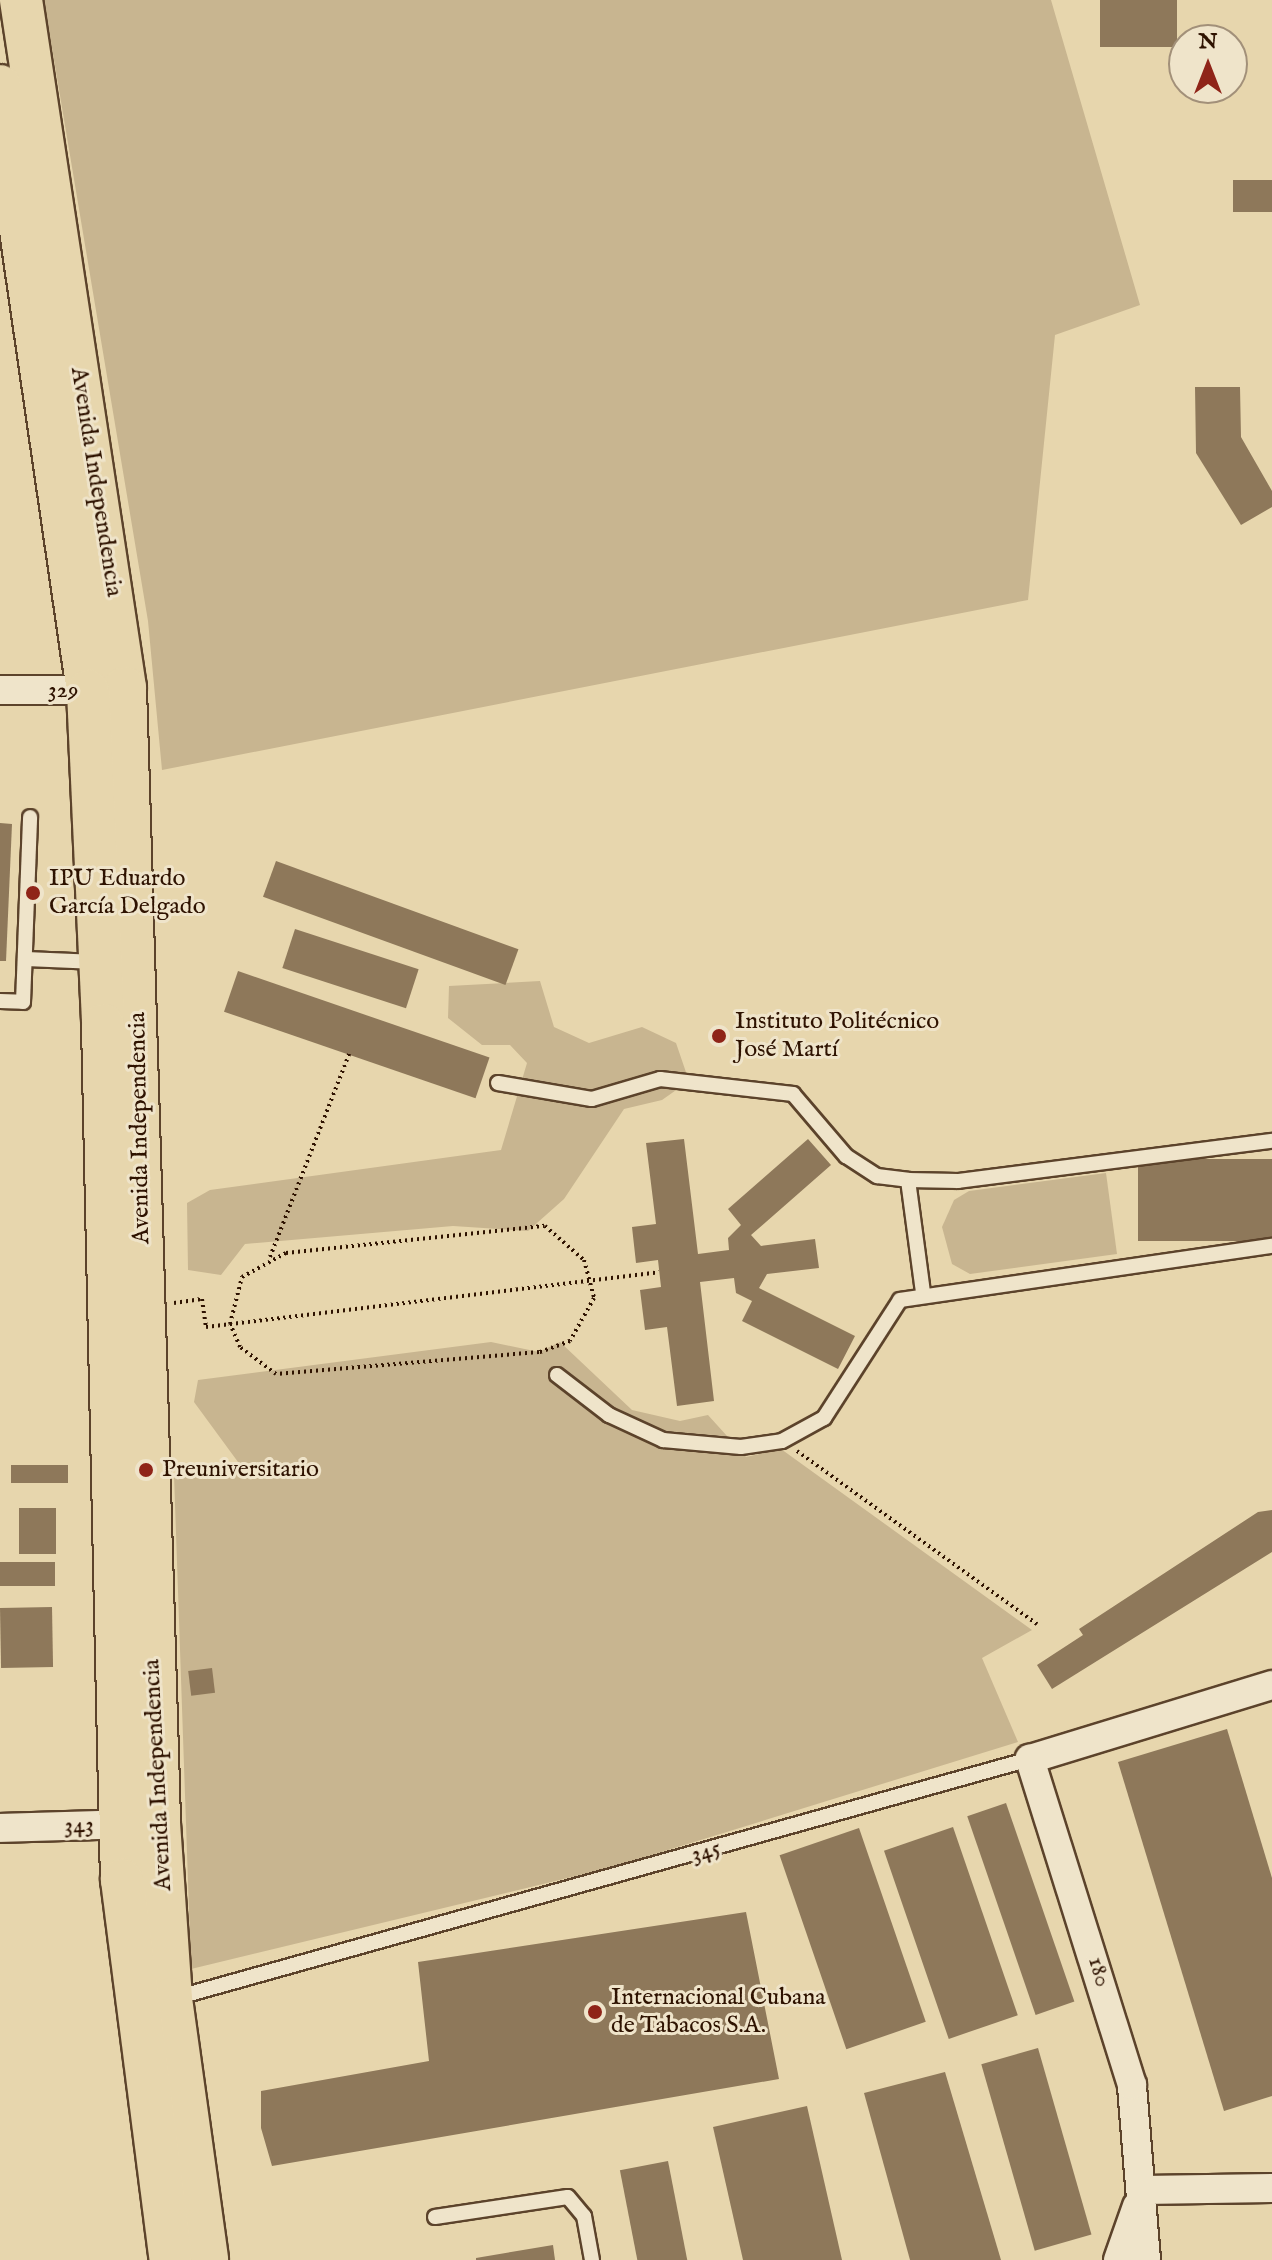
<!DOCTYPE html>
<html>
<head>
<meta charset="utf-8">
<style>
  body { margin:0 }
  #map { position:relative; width:1272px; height:2260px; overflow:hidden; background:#e7d6ad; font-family:"IM FELL English",serif }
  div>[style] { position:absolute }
  .green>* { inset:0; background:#c8b590 }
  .building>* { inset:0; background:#8e785a; transform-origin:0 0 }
  .path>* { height:4px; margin-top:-2px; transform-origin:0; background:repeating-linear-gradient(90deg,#2e1200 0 2px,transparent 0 6px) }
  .roads { filter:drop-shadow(2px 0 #5c432b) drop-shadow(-2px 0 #5c432b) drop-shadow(0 2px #5c432b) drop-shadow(0 -2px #5c432b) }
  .service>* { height:14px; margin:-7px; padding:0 7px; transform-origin:7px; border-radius:7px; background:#efe4ca }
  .minor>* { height:28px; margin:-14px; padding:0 14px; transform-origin:14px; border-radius:14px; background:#efe4ca }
  .primary>* { height:42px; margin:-21px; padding:0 21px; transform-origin:21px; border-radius:21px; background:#e7d6ad }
  .dots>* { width:22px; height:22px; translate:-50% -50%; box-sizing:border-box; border:4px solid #efe4ca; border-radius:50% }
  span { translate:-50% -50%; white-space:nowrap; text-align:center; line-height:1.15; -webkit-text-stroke:6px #efe4ca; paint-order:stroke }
  .street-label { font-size:24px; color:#2e1200 }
  .poi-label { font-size:24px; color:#2e1200 }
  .left { translate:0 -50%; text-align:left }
  .north { position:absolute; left:1168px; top:24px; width:80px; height:80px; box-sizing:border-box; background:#efe4ca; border:2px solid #a29079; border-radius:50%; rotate:0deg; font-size:22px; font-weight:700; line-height:32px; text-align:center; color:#2e1200 }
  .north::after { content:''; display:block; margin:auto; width:28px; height:36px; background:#8f2418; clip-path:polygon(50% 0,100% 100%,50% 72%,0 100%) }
</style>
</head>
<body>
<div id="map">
  <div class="green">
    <i style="clip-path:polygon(44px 0,1051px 0,1140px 305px,1055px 335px,1028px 600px,162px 770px,148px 621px)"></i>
    <i style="clip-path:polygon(540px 981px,554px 1027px,589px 1043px,642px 1027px,676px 1043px,689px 1081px,662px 1100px,624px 1109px,564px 1199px,528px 1231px,453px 1226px,245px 1244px,221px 1275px,188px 1270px,187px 1203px,210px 1190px,501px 1150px,527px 1063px,510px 1045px,482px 1045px,448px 1018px,449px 986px)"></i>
    <i style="clip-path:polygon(1106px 1173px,1117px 1254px,970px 1274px,952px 1264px,942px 1227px,954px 1200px,969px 1191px)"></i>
    <i style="clip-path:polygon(491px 1342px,539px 1352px,560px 1342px,632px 1410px,680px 1421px,708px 1415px,746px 1457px,781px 1449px,1032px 1630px,982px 1658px,1018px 1742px,613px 1867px,191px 1969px,174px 1475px,238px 1462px,194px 1402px,198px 1380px)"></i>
  </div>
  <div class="building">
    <i style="left:1100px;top:0;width:77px;height:47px"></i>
    <i style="left:1233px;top:180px;width:39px;height:32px"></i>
    <i style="clip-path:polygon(1195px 387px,1240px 387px,1241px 437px,1272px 491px,1272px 507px,1241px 525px,1196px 453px)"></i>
    <i style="clip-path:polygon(0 823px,12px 824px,6px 961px,0 961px)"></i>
    <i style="left:276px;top:861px;width:258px;height:38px;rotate:20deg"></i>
    <i style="left:295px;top:929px;width:130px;height:41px;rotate:18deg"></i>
    <i style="left:238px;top:971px;width:266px;height:43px;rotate:19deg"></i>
    <i style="clip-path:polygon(684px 1139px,698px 1254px,729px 1250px,728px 1238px,741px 1225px,728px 1209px,808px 1139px,831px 1165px,751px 1235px,761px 1246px,815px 1239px,819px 1268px,767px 1274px,759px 1288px,855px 1336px,838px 1369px,742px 1321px,752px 1301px,736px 1293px,734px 1278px,700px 1282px,714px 1401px,677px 1406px,667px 1327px,645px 1330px,640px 1290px,661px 1287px,658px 1260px,636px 1263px,632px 1227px,656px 1224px,646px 1143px)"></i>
    <i style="left:1272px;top:1159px;width:82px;height:134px;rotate:90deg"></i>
    <i style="left:68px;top:1465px;width:18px;height:57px;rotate:90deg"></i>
    <i style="left:56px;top:1508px;width:46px;height:37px;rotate:90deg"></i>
    <i style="clip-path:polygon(1272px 1510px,1272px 1552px,1052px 1689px,1037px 1665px,1083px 1635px,1079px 1629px,1258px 1512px)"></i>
    <i style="left:55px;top:1562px;width:24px;height:55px;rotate:90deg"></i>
    <i style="left:52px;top:1607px;width:60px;height:52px;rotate:89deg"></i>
    <i style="left:212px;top:1668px;width:25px;height:24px;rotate:83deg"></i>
    <i style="clip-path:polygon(1227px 1729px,1272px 1878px,1272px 2096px,1224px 2111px,1118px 1762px)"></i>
    <i style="left:1006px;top:1803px;width:210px;height:41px;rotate:71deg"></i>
    <i style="left:953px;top:1827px;width:199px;height:73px;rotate:71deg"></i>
    <i style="left:859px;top:1828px;width:205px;height:84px;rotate:71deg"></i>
    <i style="clip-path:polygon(746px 1912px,779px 2079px,272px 2166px,261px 2128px,261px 2091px,429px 2061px,418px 1962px)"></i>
    <i style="left:1038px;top:2048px;width:194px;height:59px;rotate:74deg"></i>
    <i style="clip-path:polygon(945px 2072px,1001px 2260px,910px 2260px,864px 2093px)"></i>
    <i style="clip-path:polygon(807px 2106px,842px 2260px,743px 2260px,713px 2127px)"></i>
    <i style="left:668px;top:2161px;width:101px;height:49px;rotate:79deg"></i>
    <i style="clip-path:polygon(553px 2245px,555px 2260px,476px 2260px,476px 2258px)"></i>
  </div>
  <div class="path">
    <i style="left:545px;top:1226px;width:52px;rotate:41.1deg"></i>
    <i style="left:584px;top:1260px;width:39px;rotate:75deg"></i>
    <i style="left:594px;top:1298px;width:49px;rotate:119.2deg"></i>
    <i style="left:570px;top:1341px;width:33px;rotate:160deg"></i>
    <i style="left:539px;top:1352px;width:264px;rotate:175.2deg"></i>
    <i style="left:276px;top:1374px;width:45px;rotate:-143.1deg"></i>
    <i style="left:240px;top:1347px;width:25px;rotate:-113deg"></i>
    <i style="left:230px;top:1324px;width:49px;rotate:-75.7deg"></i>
    <i style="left:242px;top:1277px;width:50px;rotate:-28.6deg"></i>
    <i style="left:286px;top:1253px;width:260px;rotate:-6deg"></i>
    <i style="left:270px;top:1257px;width:218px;rotate:-68.7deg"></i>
    <i style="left:174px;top:1303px;width:28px;rotate:-8deg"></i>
    <i style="left:202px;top:1299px;width:28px;rotate:82deg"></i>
    <i style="left:206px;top:1327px;width:456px;rotate:-6.9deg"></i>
    <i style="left:797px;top:1451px;width:296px;rotate:35.8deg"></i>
  </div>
  <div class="roads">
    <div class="service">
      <i style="left:26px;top:959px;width:71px;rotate:2.4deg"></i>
      <i style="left:0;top:1001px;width:23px;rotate:2deg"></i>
      <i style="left:23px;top:1002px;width:185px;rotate:-87.8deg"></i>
      <i style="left:498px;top:1083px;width:95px;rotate:9.7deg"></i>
      <i style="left:592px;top:1099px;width:71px;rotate:-16.4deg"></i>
      <i style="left:660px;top:1079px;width:134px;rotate:6.4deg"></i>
      <i style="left:793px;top:1094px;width:82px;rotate:49.5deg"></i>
      <i style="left:846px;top:1156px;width:37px;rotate:33deg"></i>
      <i style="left:877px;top:1176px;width:31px;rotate:7deg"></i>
      <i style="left:908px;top:1180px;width:50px;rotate:1.1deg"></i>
      <i style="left:958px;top:1181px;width:317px;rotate:-7.3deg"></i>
      <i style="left:908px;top:1180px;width:114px;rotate:82.4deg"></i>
      <i style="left:557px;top:1375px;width:66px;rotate:37.6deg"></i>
      <i style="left:609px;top:1415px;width:60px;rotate:24.8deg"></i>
      <i style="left:663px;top:1440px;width:78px;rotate:5.1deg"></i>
      <i style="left:741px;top:1447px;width:41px;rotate:-8.3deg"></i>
      <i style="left:782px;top:1441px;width:48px;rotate:-28.7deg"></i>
      <i style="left:824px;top:1418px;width:140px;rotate:-57.2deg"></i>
      <i style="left:900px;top:1300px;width:376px;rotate:-8.3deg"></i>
      <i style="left:175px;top:1998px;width:888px;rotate:-15.62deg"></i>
      <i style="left:435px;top:2217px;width:134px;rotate:-8.6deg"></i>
      <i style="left:568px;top:2197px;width:25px;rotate:50deg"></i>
      <i style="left:584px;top:2216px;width:45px;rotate:79.7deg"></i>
    </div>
    <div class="minor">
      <i style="left:0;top:690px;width:103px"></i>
      <i style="left:0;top:1828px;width:135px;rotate:-1.7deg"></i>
      <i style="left:1143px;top:2190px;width:129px;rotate:-0.9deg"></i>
      <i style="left:1118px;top:2260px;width:57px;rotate:-70.6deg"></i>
      <i style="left:1146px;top:2260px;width:176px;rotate:-94.6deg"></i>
      <i style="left:1132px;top:2085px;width:342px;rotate:-107.4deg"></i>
      <i style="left:1030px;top:1759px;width:253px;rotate:-17deg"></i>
    </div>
    <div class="primary">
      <i style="left:21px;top:0;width:696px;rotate:81.4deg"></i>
      <i style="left:125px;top:688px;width:1136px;rotate:88.28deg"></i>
      <i style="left:159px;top:1823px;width:176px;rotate:86.1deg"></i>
      <i style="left:171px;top:1999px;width:263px;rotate:82.1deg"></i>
      <i style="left:0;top:86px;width:611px;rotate:81.72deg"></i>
      <i style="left:88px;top:691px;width:334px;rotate:87.4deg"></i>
      <i style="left:103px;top:1025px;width:855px;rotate:88.73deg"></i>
      <i style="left:122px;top:1880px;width:383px;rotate:82.7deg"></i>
    </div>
  </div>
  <div class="dots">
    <i style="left:33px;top:893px;background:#8f2418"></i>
    <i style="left:719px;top:1036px;background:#8f2418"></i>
    <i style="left:146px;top:1470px;background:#8f2418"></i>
    <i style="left:595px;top:2012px;background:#8f2418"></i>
  </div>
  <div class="street-label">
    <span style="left:96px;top:482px;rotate:81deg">Avenida Independencia</span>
    <span style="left:63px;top:691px">329</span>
    <span style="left:140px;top:1128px;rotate:-91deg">Avenida Independencia</span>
    <span style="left:158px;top:1775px;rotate:-93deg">Avenida Independencia</span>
    <span style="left:79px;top:1826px;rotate:-2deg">343</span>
    <span style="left:706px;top:1852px;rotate:-16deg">345</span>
    <span style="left:1099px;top:1972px;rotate:74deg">180</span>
  </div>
  <div class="poi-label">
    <span class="left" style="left:49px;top:893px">IPU Eduardo<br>García Delgado</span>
    <span class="left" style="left:735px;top:1036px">Instituto Politécnico<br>José Martí</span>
    <span class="left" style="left:162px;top:1470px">Preuniversitario</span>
    <span class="left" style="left:611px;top:2012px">Internacional Cubana<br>de Tabacos S.A.</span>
  </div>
  <div class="north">N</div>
</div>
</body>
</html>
